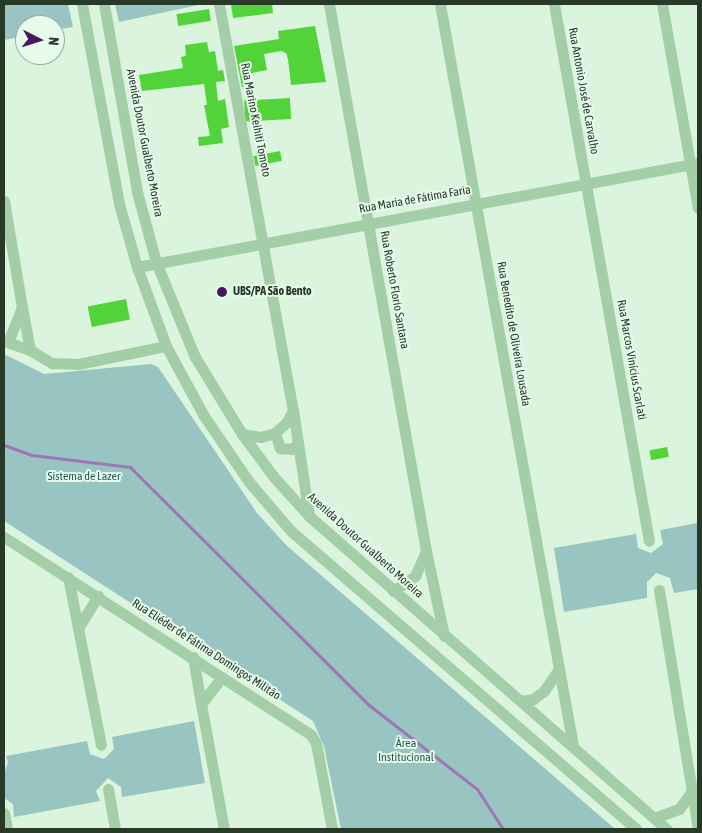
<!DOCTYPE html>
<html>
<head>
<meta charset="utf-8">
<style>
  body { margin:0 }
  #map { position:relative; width:702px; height:833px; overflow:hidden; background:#daf4dd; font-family:"Asap Condensed",sans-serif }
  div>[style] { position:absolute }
  .green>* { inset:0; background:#98c5c2 }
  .stream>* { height:3px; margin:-1.5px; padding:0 1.5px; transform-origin:1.5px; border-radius:1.5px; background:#9e76b5 }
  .building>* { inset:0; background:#52d339; transform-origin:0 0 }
  .street>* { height:11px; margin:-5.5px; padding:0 5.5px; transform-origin:5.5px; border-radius:5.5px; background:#a4cea7 }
  .dots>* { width:14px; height:14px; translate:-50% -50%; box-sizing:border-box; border:2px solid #e7fbea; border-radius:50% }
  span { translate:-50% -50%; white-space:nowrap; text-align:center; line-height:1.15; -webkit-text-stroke:4px #e7fbea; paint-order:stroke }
  .street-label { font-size:12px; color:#283927 }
  .poi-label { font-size:12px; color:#283927; font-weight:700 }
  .left { translate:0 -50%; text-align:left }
  .park-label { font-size:12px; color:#285a58 }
  .frame { position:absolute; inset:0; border:5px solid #283927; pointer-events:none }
  .north { position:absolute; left:15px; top:15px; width:50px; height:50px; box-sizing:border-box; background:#e7fbea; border:1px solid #9bad9c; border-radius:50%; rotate:95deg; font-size:14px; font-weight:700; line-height:20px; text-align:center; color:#283927 }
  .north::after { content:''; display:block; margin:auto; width:18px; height:22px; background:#47185f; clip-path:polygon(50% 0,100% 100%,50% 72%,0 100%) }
</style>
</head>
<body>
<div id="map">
  <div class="green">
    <i style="clip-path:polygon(4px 4px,68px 4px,73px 27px,55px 30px,55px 25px,25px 25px,25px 36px,4px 40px)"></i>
    <i style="clip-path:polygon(115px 4px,203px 4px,119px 22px)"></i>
    <i style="clip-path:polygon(4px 354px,44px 374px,151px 364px,158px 367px,257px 513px,286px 545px,615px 829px,341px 829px,324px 746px,313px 721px,4px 521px)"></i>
    <i style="clip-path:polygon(698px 523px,698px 589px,674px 593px,670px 578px,656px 573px,647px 582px,647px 598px,564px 612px,554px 548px,636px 534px,638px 548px,651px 553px,663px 544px,660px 530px)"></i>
    <i style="clip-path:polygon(194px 721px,205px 783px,122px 797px,121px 787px,108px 778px,96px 791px,100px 801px,14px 817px,13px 804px,4px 798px,4px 774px,8px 762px,6px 756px,87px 741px,90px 754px,104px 759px,114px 749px,112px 737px)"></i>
  </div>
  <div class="stream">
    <i style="left:4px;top:445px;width:30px;rotate:20deg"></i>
    <i style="left:32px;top:455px;width:99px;rotate:7deg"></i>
    <i style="left:130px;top:467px;width:337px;rotate:44.9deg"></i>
    <i style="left:369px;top:705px;width:137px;rotate:37.9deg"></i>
    <i style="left:477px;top:789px;width:48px;rotate:57deg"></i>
  </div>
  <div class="building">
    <i style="clip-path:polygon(238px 4px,272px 4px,273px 13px,233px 18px,231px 5px)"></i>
    <i style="left:209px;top:9px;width:12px;height:33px;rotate:81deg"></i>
    <i style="clip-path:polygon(315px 26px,326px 82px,291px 85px,288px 59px,286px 53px,281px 51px,264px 54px,267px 70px,247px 74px,249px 86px,242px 87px,234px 46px,279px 39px,278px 31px)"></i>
    <i style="clip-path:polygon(207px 42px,209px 52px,215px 51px,218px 71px,223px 70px,225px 81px,216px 82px,218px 101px,225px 99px,229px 127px,221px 129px,223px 143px,199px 146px,198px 137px,210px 136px,204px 105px,207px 105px,204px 84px,142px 91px,139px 75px,183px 68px,181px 57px,186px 56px,185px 45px)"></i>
    <i style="left:290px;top:98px;width:21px;height:46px;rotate:87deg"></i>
    <i style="left:280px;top:151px;width:10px;height:27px;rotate:79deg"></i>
    <i style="left:126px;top:299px;width:21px;height:39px;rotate:79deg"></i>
    <i style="left:667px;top:447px;width:10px;height:18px;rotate:79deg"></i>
  </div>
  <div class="street">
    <i style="left:82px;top:4px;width:203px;rotate:79.5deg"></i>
    <i style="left:119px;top:204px;width:66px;rotate:74.1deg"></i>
    <i style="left:137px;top:267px;width:84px;rotate:69.8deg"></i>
    <i style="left:166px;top:346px;width:80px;rotate:61.5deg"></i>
    <i style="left:204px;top:416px;width:80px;rotate:55.7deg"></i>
    <i style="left:249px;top:482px;width:65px;rotate:49.4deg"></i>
    <i style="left:291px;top:531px;width:456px;rotate:40.8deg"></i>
    <i style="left:104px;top:4px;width:191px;rotate:80deg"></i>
    <i style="left:137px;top:192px;width:73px;rotate:74.8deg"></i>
    <i style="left:156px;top:262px;width:103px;rotate:67.7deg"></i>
    <i style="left:195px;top:357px;width:90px;rotate:58.6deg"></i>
    <i style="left:242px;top:434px;width:52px;rotate:53.6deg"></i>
    <i style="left:273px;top:476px;width:54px;rotate:48deg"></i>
    <i style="left:309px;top:516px;width:476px;rotate:41.2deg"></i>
    <i style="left:219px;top:4px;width:413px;rotate:79.7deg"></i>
    <i style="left:293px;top:410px;width:107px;rotate:81.4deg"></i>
    <i style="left:329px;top:4px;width:556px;rotate:79.94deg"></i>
    <i style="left:440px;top:4px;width:676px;rotate:79.85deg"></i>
    <i style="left:554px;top:4px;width:545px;rotate:79.97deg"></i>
    <i style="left:662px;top:4px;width:207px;rotate:80deg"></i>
    <i style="left:4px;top:201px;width:108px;rotate:80.4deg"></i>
    <i style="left:137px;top:267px;width:571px;rotate:-10.5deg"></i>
    <i style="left:4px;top:341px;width:28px;rotate:19deg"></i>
    <i style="left:30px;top:350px;width:26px;rotate:31deg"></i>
    <i style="left:52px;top:363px;width:26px;rotate:2deg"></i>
    <i style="left:78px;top:364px;width:90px;rotate:-11.6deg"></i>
    <i style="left:8px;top:342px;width:38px;rotate:-68deg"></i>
    <i style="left:22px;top:307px;width:44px;rotate:79.5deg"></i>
    <i style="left:275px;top:433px;width:16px;rotate:72deg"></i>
    <i style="left:280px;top:448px;width:11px;rotate:5deg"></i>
    <i style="left:291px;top:449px;width:9px;rotate:-36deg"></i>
    <i style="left:242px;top:434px;width:19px;rotate:9deg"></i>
    <i style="left:261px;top:437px;width:15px;rotate:-16deg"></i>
    <i style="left:275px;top:433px;width:16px;rotate:-43deg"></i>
    <i style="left:287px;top:422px;width:13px;rotate:-63deg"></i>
    <i style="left:4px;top:537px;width:365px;rotate:32.8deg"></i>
    <i style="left:311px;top:735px;width:9px;rotate:58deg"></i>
    <i style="left:316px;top:743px;width:87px;rotate:79.5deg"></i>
    <i style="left:68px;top:577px;width:52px;rotate:78.9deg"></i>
    <i style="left:78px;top:628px;width:38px;rotate:-58deg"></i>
    <i style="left:659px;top:590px;width:204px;rotate:80.7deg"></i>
    <i style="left:393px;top:591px;width:27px;rotate:-34deg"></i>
    <i style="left:415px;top:576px;width:27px;rotate:-66deg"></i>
    <i style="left:426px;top:551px;width:87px;rotate:78deg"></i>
    <i style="left:78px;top:628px;width:119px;rotate:78.9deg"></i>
    <i style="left:193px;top:657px;width:48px;rotate:80.3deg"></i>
    <i style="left:201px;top:704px;width:34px;rotate:-52deg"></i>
    <i style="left:521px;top:701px;width:12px;rotate:-9deg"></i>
    <i style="left:533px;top:699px;width:14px;rotate:-36deg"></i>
    <i style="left:544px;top:691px;width:27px;rotate:-56deg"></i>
    <i style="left:559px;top:669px;width:77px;rotate:79.6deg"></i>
    <i style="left:201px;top:704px;width:127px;rotate:79.6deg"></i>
    <i style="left:108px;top:789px;width:41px;rotate:80.1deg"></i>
    <i style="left:4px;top:813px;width:16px;rotate:79deg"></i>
    <i style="left:654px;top:818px;width:27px;rotate:-20deg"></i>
    <i style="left:679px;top:809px;width:22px;rotate:-54deg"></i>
    <i style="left:692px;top:791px;width:38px;rotate:81deg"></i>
  </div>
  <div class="dots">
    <i style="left:222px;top:292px;background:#47185f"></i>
  </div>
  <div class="street-label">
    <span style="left:583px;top:91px;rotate:80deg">Rua Antonio José de Carvalho</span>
    <span style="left:255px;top:120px;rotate:79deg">Rua Marino Keihiti Tomoto</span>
    <span style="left:144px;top:143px;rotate:79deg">Avenida Doutor Gualberto Moreira</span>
    <span style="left:415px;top:200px;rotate:-10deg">Rua Maria de Fátima Faria</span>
    <span style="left:394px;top:290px;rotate:80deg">Rua Roberto Florio Santana</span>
    <span style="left:513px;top:334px;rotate:80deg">Rua Benedito de Oliveira Lousada</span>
    <span style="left:631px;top:360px;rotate:80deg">Rua Marcos Vinícius Scarlati</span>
    <span style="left:365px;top:546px;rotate:42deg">Avenida Doutor Gualberto Moreira</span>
    <span style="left:206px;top:650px;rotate:33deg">Rua Eliéder de Fátima Domingos Militão</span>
  </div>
  <div class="poi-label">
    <span class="left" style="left:233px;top:292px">UBS/PA São Bento</span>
  </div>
  <div class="park-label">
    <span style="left:84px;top:477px">Sistema de Lazer</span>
    <span style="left:406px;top:751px">Área<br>Institucional</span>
  </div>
  <div class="frame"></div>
  <div class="north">N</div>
</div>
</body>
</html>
